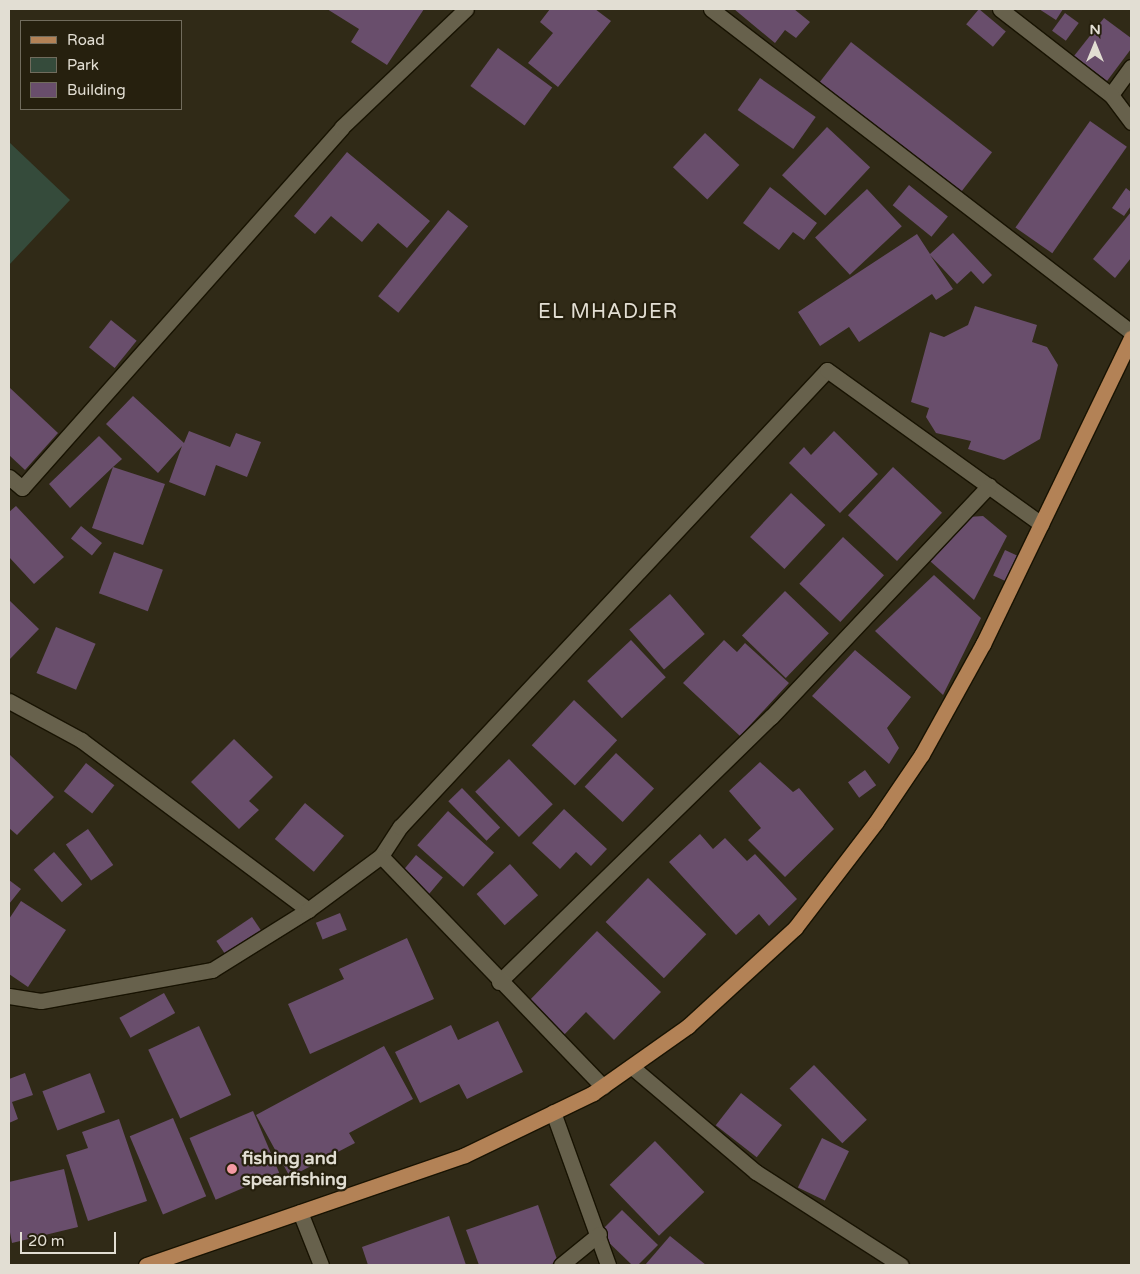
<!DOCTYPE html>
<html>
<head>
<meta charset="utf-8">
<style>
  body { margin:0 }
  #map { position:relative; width:1140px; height:1274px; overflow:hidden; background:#302a17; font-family:"Varela Round",sans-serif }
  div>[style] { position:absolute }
  .green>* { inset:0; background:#354b3b }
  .building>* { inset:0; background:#694e6c; transform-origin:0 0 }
  .roads { filter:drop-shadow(1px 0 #181302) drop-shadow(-1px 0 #181302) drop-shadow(0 1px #181302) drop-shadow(0 -1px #181302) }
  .minor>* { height:15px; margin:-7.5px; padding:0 7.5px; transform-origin:7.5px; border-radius:7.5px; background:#67614c }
  .major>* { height:15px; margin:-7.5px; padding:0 7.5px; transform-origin:7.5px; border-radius:7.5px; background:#b38256 }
  .dots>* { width:14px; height:14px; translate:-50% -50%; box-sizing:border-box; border:2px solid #26200e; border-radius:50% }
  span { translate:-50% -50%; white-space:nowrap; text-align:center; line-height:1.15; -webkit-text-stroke:4.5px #26200e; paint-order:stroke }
  .poi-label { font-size:18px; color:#e2ded3; font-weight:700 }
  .left { translate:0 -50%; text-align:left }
  .quarter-label { font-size:20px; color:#e2ded3; letter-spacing:1px }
  .frame { position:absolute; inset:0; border:10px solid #e2ded3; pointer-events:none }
  .legend { position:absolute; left:20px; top:20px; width:162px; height:90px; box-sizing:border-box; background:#26200e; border:1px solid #716c5d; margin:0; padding:6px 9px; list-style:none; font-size:15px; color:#e2ded3 }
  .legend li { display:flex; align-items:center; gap:10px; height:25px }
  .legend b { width:25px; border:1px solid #716c5d }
  .north { position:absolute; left:1070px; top:20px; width:50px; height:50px; -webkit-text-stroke:4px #26200e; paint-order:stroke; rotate:0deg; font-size:14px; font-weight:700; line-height:20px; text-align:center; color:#e2ded3 }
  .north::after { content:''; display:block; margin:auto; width:18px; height:22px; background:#e2ded3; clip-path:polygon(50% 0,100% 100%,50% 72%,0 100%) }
  .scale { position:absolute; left:20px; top:1232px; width:96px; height:22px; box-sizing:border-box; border:2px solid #e2ded3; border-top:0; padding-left:6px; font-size:15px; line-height:18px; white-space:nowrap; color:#e2ded3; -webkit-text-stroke:4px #26200e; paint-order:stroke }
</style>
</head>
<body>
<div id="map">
  <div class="green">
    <i style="clip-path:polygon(9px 142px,70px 200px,9px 265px)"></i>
  </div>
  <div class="building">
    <i style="clip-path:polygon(327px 9px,424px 9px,387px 65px,351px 42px,359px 29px)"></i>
    <i style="clip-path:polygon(550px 9px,595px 9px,611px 21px,558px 87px,528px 63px,553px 33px,540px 22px)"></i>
    <i style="clip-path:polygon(734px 9px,794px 9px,810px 22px,796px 38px,785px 30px,775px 43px)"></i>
    <i style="left:979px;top:9px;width:35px;height:20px;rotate:40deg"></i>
    <i style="clip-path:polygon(1039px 9px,1063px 9px,1056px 20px)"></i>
    <i style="left:1065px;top:13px;width:17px;height:22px;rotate:36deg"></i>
    <i style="clip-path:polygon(1104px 18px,1131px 38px,1131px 49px,1107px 81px,1074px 56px)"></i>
    <i style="left:851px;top:42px;width:179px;height:51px;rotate:38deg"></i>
    <i style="left:498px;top:48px;width:67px;height:47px;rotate:36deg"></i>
    <i style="left:760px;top:78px;width:68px;height:39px;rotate:35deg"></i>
    <i style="left:1090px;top:121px;width:45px;height:130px;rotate:35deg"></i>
    <i style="left:827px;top:127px;width:59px;height:66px;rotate:43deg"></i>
    <i style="left:705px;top:133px;width:47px;height:47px;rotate:43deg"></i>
    <i style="clip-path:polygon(347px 152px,430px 221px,407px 248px,378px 223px,362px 242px,331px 216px,315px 234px,294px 216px)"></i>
    <i style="left:909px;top:185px;width:50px;height:26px;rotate:39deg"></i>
    <i style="clip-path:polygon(770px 187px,817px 223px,804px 240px,793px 232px,779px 250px,743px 223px)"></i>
    <i style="clip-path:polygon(1126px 188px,1131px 192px,1131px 206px,1124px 216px,1112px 208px)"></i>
    <i style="left:867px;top:189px;width:51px;height:71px;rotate:47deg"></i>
    <i style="left:448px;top:210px;width:26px;height:111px;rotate:39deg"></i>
    <i style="clip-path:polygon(1131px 212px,1131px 258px,1115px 278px,1093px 259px)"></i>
    <i style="clip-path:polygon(953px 233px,992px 275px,983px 284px,971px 271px,957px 284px,930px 255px,953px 289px,936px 300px,932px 294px,859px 342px,849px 327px,820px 346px,798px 312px,917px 234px,930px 254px)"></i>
    <i style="clip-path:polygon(975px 306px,1037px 325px,1032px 342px,1047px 347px,1058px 365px,1040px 439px,1004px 460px,968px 449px,971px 441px,936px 433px,926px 417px,929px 408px,911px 402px,930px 332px,944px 337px,968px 325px)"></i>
    <i style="left:111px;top:320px;width:33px;height:35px;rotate:39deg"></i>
    <i style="clip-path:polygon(9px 387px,58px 433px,25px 470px,9px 455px)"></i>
    <i style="clip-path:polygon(133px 396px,184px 443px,189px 431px,230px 447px,236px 433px,261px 442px,247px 477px,216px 465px,205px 496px,169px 482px,182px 446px,158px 473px,106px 424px)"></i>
    <i style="clip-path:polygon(834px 431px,878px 474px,840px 513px,789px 463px,804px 447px,811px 455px)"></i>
    <i style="clip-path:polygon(99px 436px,122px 459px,113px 467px,165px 484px,143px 545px,92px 528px,113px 467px,70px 508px,49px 484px)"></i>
    <i style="left:893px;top:467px;width:67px;height:66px;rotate:43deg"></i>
    <i style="left:791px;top:493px;width:47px;height:60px;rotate:43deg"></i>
    <i style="clip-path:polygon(16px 506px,64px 557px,34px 584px,9px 557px,9px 512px)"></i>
    <i style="clip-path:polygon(983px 516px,1007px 536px,974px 600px,930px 561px,968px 517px)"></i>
    <i style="left:81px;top:526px;width:27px;height:16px;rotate:39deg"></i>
    <i style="left:843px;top:537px;width:56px;height:64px;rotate:43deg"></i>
    <i style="left:1005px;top:550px;width:17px;height:28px;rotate:25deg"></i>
    <i style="left:114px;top:552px;width:52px;height:44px;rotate:20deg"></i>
    <i style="clip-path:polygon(934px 575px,981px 618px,943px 695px,875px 631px)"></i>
    <i style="left:785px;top:591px;width:61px;height:62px;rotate:44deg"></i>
    <i style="left:670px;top:594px;width:53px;height:54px;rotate:49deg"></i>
    <i style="clip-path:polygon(9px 600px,39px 629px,9px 660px)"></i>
    <i style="left:56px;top:627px;width:43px;height:50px;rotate:23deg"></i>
    <i style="left:631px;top:640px;width:51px;height:60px;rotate:47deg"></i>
    <i style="clip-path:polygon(724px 640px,737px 652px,745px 643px,789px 683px,740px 736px,683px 683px)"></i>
    <i style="clip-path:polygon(855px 650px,911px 697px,887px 728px,899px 748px,889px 764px,812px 696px)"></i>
    <i style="left:574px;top:700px;width:59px;height:62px;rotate:43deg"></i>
    <i style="clip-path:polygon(234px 739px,273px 777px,249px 801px,259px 810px,239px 829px,191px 782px)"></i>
    <i style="left:616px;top:753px;width:52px;height:46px;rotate:43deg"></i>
    <i style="clip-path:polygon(9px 754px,54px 797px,17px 835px,9px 828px)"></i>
    <i style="left:509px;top:759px;width:63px;height:47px;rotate:46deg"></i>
    <i style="clip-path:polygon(760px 762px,793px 792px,799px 788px,834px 829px,785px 877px,748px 840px,761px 828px,729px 791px)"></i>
    <i style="left:86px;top:763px;width:36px;height:36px;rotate:38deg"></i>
    <i style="left:865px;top:770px;width:19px;height:21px;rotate:54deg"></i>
    <i style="left:462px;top:788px;width:55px;height:19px;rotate:46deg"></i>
    <i style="left:305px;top:803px;width:51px;height:47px;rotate:40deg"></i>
    <i style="clip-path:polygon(564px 809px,607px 849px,591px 866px,576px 852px,560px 869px,532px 843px)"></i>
    <i style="left:448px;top:811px;width:62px;height:46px;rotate:42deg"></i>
    <i style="left:88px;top:829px;width:44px;height:27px;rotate:55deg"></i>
    <i style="clip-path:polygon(700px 834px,713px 849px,725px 838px,747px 861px,755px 854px,797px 899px,769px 926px,759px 914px,736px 935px,669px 862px)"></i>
    <i style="left:54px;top:852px;width:43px;height:27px;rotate:49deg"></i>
    <i style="left:416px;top:855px;width:35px;height:24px;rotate:40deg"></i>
    <i style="left:510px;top:864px;width:42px;height:45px;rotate:48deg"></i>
    <i style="left:648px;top:878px;width:81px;height:61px;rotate:44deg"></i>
    <i style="clip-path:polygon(9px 880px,21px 889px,9px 904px)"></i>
    <i style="clip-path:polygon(21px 901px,66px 930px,28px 987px,9px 974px,9px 919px)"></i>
    <i style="left:340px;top:913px;width:18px;height:26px;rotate:68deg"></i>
    <i style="left:252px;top:917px;width:22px;height:43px;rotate:56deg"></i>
    <i style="clip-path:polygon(597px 931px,661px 992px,614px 1040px,586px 1012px,561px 1038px,526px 1004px)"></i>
    <i style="clip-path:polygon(407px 938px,434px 999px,310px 1054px,288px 1004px,344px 979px,339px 969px)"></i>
    <i style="left:164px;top:993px;width:23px;height:51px;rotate:61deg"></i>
    <i style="clip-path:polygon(498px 1021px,523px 1072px,467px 1099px,459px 1084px,420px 1103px,395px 1052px,451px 1025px,458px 1040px)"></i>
    <i style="left:199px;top:1026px;width:76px;height:56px;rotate:65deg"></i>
    <i style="clip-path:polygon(384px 1046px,413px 1099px,349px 1133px,355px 1143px,290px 1177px,256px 1115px)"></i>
    <i style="left:814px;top:1065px;width:76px;height:34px;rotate:46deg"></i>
    <i style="clip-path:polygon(25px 1073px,33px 1095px,12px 1102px,18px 1119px,9px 1123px,9px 1079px)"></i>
    <i style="left:90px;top:1073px;width:42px;height:51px;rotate:69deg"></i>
    <i style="left:741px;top:1093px;width:52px;height:41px;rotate:38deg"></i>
    <i style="left:253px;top:1111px;width:67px;height:69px;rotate:67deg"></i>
    <i style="left:173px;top:1118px;width:85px;height:47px;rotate:67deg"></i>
    <i style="clip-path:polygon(119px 1119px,147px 1201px,88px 1221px,66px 1155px,88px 1148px,82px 1132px)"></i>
    <i style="left:822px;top:1138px;width:30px;height:55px;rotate:26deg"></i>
    <i style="left:655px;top:1141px;width:71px;height:63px;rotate:46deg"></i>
    <i style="clip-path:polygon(64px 1169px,78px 1227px,12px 1243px,9px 1227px,9px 1182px)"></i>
    <i style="clip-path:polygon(538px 1205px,558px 1262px,548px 1265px,479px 1265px,466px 1230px)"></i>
    <i style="clip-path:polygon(622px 1210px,658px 1245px,638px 1265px,632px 1265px,599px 1233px)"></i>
    <i style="clip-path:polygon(449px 1216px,466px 1265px,368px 1265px,362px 1247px)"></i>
    <i style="clip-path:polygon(670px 1236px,706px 1265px,645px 1265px)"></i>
  </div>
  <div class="roads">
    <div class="minor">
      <i style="left:711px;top:9px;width:530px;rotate:37.56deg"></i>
      <i style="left:1000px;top:9px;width:140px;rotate:37.8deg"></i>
      <i style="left:1131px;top:67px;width:34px;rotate:126deg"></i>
      <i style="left:1111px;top:95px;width:34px;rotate:53deg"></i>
      <i style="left:9px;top:477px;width:17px;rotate:40deg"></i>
      <i style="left:22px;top:488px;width:482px;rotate:-48.4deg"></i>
      <i style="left:342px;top:127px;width:171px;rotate:-43.6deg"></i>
      <i style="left:9px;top:701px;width:82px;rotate:28.4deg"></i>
      <i style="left:81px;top:740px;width:284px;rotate:36.8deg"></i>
      <i style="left:381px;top:856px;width:35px;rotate:-57deg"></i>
      <i style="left:400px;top:827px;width:625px;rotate:-46.94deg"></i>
      <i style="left:827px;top:370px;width:264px;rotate:35.7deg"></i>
      <i style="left:499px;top:982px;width:380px;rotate:-44.3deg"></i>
      <i style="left:771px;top:717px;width:318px;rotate:-46.7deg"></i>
      <i style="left:9px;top:996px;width:32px;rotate:9deg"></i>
      <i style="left:41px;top:1001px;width:174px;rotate:-10.3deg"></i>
      <i style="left:212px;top:970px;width:113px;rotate:-32deg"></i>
      <i style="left:308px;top:910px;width:91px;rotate:-36.5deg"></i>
      <i style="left:381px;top:856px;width:320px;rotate:46.1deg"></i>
      <i style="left:632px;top:1067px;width:162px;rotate:40.3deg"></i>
      <i style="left:756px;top:1172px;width:172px;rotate:32.7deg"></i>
      <i style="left:553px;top:1112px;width:163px;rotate:70.2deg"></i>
      <i style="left:300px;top:1212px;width:57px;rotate:68.4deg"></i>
      <i style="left:561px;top:1265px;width:49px;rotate:-39.2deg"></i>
    </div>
    <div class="major">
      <i style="left:146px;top:1265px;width:337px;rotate:-19deg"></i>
      <i style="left:465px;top:1155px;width:142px;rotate:-25.8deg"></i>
      <i style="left:593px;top:1093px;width:116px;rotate:-35.2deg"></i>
      <i style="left:688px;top:1026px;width:145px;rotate:-42.5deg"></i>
      <i style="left:795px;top:928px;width:133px;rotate:-52.6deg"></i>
      <i style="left:876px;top:822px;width:82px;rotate:-55.9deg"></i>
      <i style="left:922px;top:754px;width:126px;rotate:-61deg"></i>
      <i style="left:983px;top:644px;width:340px;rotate:-64.2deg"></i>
    </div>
  </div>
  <div class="dots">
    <i style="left:232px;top:1169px;background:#f49aa4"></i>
  </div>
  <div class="poi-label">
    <span class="left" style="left:242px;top:1169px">fishing and<br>spearfishing</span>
  </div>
  <div class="quarter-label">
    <span style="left:608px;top:312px">EL MHADJER</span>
  </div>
  <div class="frame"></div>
  <ul class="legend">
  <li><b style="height:6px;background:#b38256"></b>Road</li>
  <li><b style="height:14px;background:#354b3b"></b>Park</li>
  <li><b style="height:14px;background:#694e6c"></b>Building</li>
  </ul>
  <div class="north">N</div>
  <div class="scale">20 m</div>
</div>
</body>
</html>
